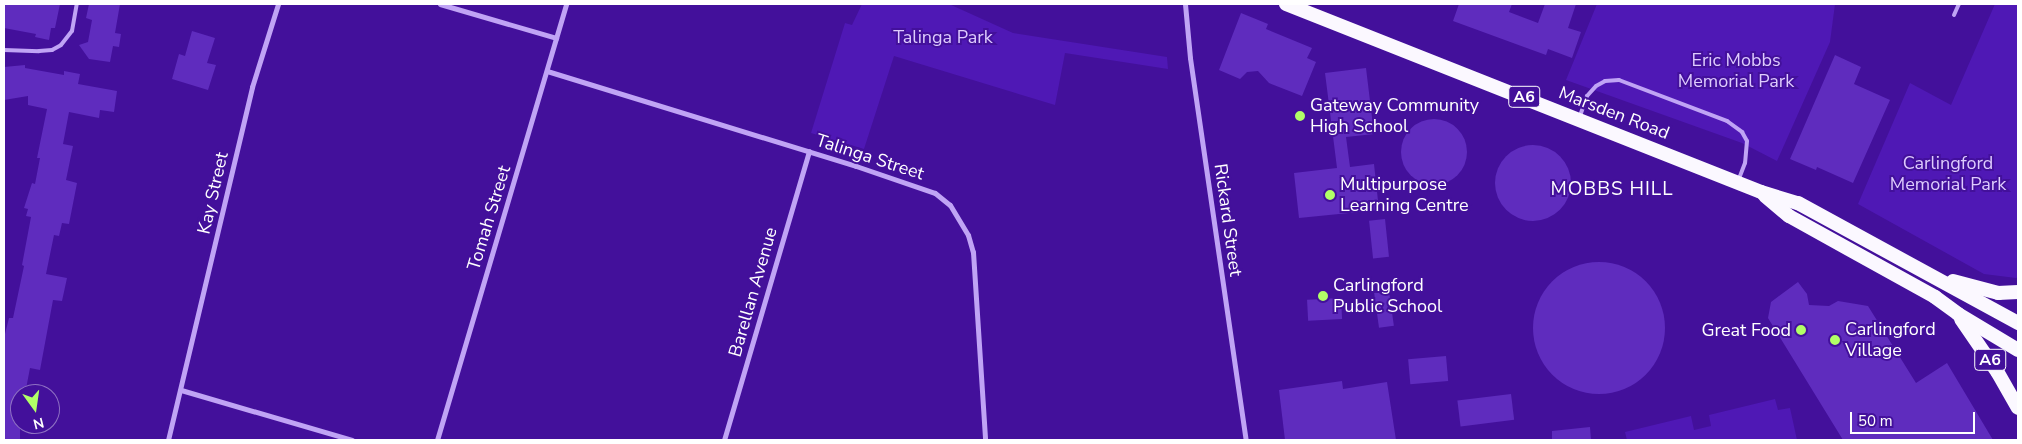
<!DOCTYPE html>
<html>
<head>
<meta charset="utf-8">
<style>
  body { margin:0 }
  #map { position:relative; width:2022px; height:444px; overflow:hidden; background:#43109b; font-family:"Nunito Sans",sans-serif }
  div>[style] { position:absolute }
  .green>* { inset:0; background:#4f18b5 }
  .building>* { inset:0; background:#5f2cbe; transform-origin:0 0 }
  .round { border-radius:50% }
  .service>* { height:4px; margin:-2px; padding:0 2px; transform-origin:2px; border-radius:2px; background:#c0a4f5 }
  .minor>* { height:5px; margin:-2.5px; padding:0 2.5px; transform-origin:2.5px; border-radius:2.5px; background:#c0a4f5 }
  .trunk>* { height:14px; margin:-7px; padding:0 7px; transform-origin:7px; border-radius:7px; background:#fbf8ff }
  .dots>* { width:14px; height:14px; translate:-50% -50%; box-sizing:border-box; border:2px solid #43109b; border-radius:50% }
  span { translate:-50% -50%; white-space:nowrap; text-align:center; line-height:1.15; -webkit-text-stroke:4px #43109b; paint-order:stroke }
  .shield-label span { padding:1px 4px; background:#43109b; border:1px solid; border-radius:4px; -webkit-text-stroke-width:0 }
  .shield-label { font-size:16px; color:#fff; font-weight:700 }
  .park-label { font-size:18px; color:#deccfe }
  .poi-label { font-size:18px; color:#fff }
  .left { translate:0 -50%; text-align:left }
  .right { translate:-100% -50%; text-align:right }
  .street-label { font-size:18px; color:#fff }
  .neighbourhood-label { font-size:19px; color:#fff; letter-spacing:1px }
  .frame { position:absolute; inset:0; border:5px solid #fff; pointer-events:none }
  .north { position:absolute; left:10px; top:384px; width:50px; height:50px; box-sizing:border-box; background:#43109b; border:1px solid #8e70c3; border-radius:50%; rotate:166deg; font-size:14px; font-weight:700; line-height:20px; text-align:center; color:#fff }
  .north::after { content:''; display:block; margin:auto; width:18px; height:22px; background:#b1ff67; clip-path:polygon(50% 0,100% 100%,50% 72%,0 100%) }
  .scale { position:absolute; left:1850px; top:412px; width:125px; height:22px; box-sizing:border-box; border:2px solid #fff; border-top:0; padding-left:6px; font-size:15px; line-height:18px; white-space:nowrap; color:#fff; -webkit-text-stroke:4px #43109b; paint-order:stroke }
</style>
</head>
<body>
<div id="map">
  <div class="green">
    <i style="clip-path:polygon(862px 4px,949px 4px,1013px 33px,1167px 57px,1168px 69px,1065px 53px,1055px 105px,894px 56px,864px 149px,811px 133px,845px 23px,852px 25px)"></i>
    <i style="clip-path:polygon(1597px 4px,1835px 4px,1830px 42px,1777px 161px,1742px 143px,1566px 80px)"></i>
    <i style="clip-path:polygon(1995px 4px,2018px 4px,2018px 277px,2016px 278px,1984px 274px,1858px 204px,1910px 83px,1951px 105px)"></i>
    <i style="clip-path:polygon(1775px 399px,1778px 410px,1790px 408px,1797px 440px,1627px 440px,1625px 432px,1691px 416px,1694px 430px,1711px 426px,1709px 415px)"></i>
  </div>
  <div class="building">
    <i style="clip-path:polygon(4px 4px,60px 4px,55px 28px,51px 28px,49px 40px,35px 37px,36px 34px,4px 28px)"></i>
    <i style="clip-path:polygon(89px 4px,120px 4px,115px 33px,121px 34px,119px 47px,113px 46px,110px 62px,89px 59px,79px 45px,88px 42px,92px 20px,86px 18px)"></i>
    <i style="clip-path:polygon(1459px 4px,1512px 4px,1509px 12px,1538px 23px,1545px 4px,1576px 4px,1568px 28px,1581px 32px,1572px 58px,1548px 49px,1546px 55px,1453px 21px)"></i>
    <i style="clip-path:polygon(1241px 13px,1268px 24px,1266px 29px,1312px 48px,1307px 58px,1316px 62px,1302px 96px,1269px 83px,1258px 71px,1247px 72px,1240px 79px,1219px 70px)"></i>
    <i style="clip-path:polygon(192px 31px,215px 38px,207px 63px,216px 65px,208px 90px,172px 79px,179px 54px,185px 56px)"></i>
    <i style="clip-path:polygon(1835px 55px,1861px 67px,1854px 84px,1890px 100px,1853px 183px,1817px 167px,1816px 170px,1790px 159px)"></i>
    <i style="clip-path:polygon(25px 65px,25px 68px,64px 75px,64px 71px,80px 74px,78px 84px,117px 91px,114px 112px,100px 110px,99px 118px,69px 112px,63px 144px,73px 146px,66px 180px,77px 183px,69px 224px,62px 223px,59px 236px,54px 235px,46px 274px,67px 278px,62px 301px,53px 300px,40px 370px,30px 368px,25px 394px,20px 394px,20px 440px,4px 440px,4px 338px,9px 318px,13px 318px,24px 266px,22px 265px,31px 217px,26px 216px,28px 209px,24px 208px,32px 183px,35px 184px,40px 158px,37px 158px,47px 109px,28px 105px,28px 96px,4px 100px,4px 67px)"></i>
    <i style="clip-path:polygon(1366px 68px,1374px 134px,1346px 137px,1350px 167px,1374px 164px,1379px 210px,1299px 218px,1294px 173px,1337px 168px,1325px 73px)"></i>
    <i class="round" style="left:1401px;top:119px;width:66px;height:66px"></i>
    <i class="round" style="left:1495px;top:145px;width:76px;height:76px"></i>
    <i style="left:1385px;top:219px;width:38px;height:16px;rotate:84deg"></i>
    <i class="round" style="left:1533px;top:262px;width:132px;height:132px"></i>
    <i style="clip-path:polygon(1798px 282px,1807px 294px,1809px 305px,1829px 306px,1838px 301px,1868px 306px,1916px 383px,1947px 363px,1993px 440px,1843px 440px,1768px 318px,1771px 302px)"></i>
    <i style="left:1389px;top:291px;width:35px;height:15px;rotate:82deg"></i>
    <i style="left:1341px;top:298px;width:21px;height:34px;rotate:87deg"></i>
    <i style="left:1446px;top:356px;width:25px;height:38px;rotate:85deg"></i>
    <i style="clip-path:polygon(1342px 381px,1343px 389px,1387px 382px,1396px 440px,1285px 440px,1279px 390px)"></i>
    <i style="left:1511px;top:394px;width:26px;height:54px;rotate:83deg"></i>
    <i style="clip-path:polygon(1590px 427px,1591px 440px,1552px 440px,1552px 431px)"></i>
  </div>
  <div class="service">
    <i style="left:1954px;top:15px;width:12px;rotate:-66deg"></i>
    <i style="left:4px;top:50px;width:35px;rotate:2deg"></i>
    <i style="left:39px;top:51px;width:13px;rotate:-4deg"></i>
    <i style="left:52px;top:50px;width:10px;rotate:-29deg"></i>
    <i style="left:61px;top:45px;width:18px;rotate:-52deg"></i>
    <i style="left:72px;top:31px;width:27px;rotate:-80deg"></i>
    <i style="left:1580px;top:116px;width:21px;rotate:-71deg"></i>
    <i style="left:1587px;top:96px;width:13px;rotate:-48deg"></i>
    <i style="left:1596px;top:86px;width:10px;rotate:-29deg"></i>
    <i style="left:1605px;top:81px;width:14px;rotate:-4deg"></i>
    <i style="left:1619px;top:80px;width:116px;rotate:20.8deg"></i>
    <i style="left:1727px;top:121px;width:19px;rotate:36deg"></i>
    <i style="left:1742px;top:132px;width:10px;rotate:61deg"></i>
    <i style="left:1747px;top:141px;width:22px;rotate:95deg"></i>
    <i style="left:1745px;top:163px;width:17px;rotate:111deg"></i>
  </div>
  <div class="minor">
    <i style="left:440px;top:4px;width:121px;rotate:16.3deg"></i>
    <i style="left:1185px;top:4px;width:54px;rotate:84.7deg"></i>
    <i style="left:1190px;top:58px;width:386px;rotate:81.7deg"></i>
    <i style="left:547px;top:71px;width:323px;rotate:17.1deg"></i>
    <i style="left:856px;top:166px;width:83px;rotate:18.9deg"></i>
    <i style="left:935px;top:193px;width:19px;rotate:39deg"></i>
    <i style="left:950px;top:205px;width:35px;rotate:59deg"></i>
    <i style="left:968px;top:235px;width:18px;rotate:74deg"></i>
    <i style="left:973px;top:252px;width:188px;rotate:86.3deg"></i>
    <i style="left:181px;top:390px;width:178px;rotate:16.3deg"></i>
    <i style="left:168px;top:440px;width:363px;rotate:-76.6deg"></i>
    <i style="left:252px;top:87px;width:87px;rotate:-72.6deg"></i>
    <i style="left:437px;top:440px;width:455px;rotate:-73.5deg"></i>
    <i style="left:724px;top:440px;width:301px;rotate:-73.6deg"></i>
  </div>
  <div class="trunk">
    <i style="left:1286px;top:4px;width:511px;rotate:21.59deg"></i>
    <i style="left:1761px;top:192px;width:39px;rotate:17deg"></i>
    <i style="left:1798px;top:203px;width:251px;rotate:28.6deg"></i>
    <i style="left:1765px;top:196px;width:31px;rotate:40deg"></i>
    <i style="left:1789px;top:216px;width:167px;rotate:29deg"></i>
    <i style="left:1935px;top:297px;width:29px;rotate:36deg"></i>
    <i style="left:1958px;top:314px;width:70px;rotate:31deg"></i>
    <i style="left:1953px;top:281px;width:47px;rotate:14.9deg"></i>
    <i style="left:1998px;top:293px;width:20px;rotate:-3deg"></i>
    <i style="left:1961px;top:319px;width:65px;rotate:55.6deg"></i>
    <i style="left:1998px;top:373px;width:40px;rotate:60.3deg"></i>
  </div>
  <div class="dots">
    <i style="left:1300px;top:116px;background:#b1ff67"></i>
    <i style="left:1330px;top:195px;background:#b1ff67"></i>
    <i style="left:1323px;top:296px;background:#b1ff67"></i>
    <i style="left:1801px;top:330px;background:#b1ff67"></i>
    <i style="left:1835px;top:340px;background:#b1ff67"></i>
  </div>
  <div class="shield-label">
    <span style="left:1524px;top:97px">A6</span>
    <span style="left:1990px;top:360px">A6</span>
  </div>
  <div class="park-label">
    <span style="left:943px;top:37px">Talinga Park</span>
    <span style="left:1736px;top:71px">Eric Mobbs<br>Memorial Park</span>
    <span style="left:1948px;top:174px">Carlingford<br>Memorial Park</span>
  </div>
  <div class="poi-label">
    <span class="left" style="left:1310px;top:116px">Gateway Community<br>High School</span>
    <span class="left" style="left:1340px;top:195px">Multipurpose<br>Learning Centre</span>
    <span class="left" style="left:1333px;top:296px">Carlingford<br>Public School</span>
    <span class="right" style="left:1791px;top:330px">Great Food</span>
    <span class="left" style="left:1845px;top:340px">Carlingford<br>Village</span>
  </div>
  <div class="street-label">
    <span style="left:1614px;top:113px;rotate:21deg">Marsden Road</span>
    <span style="left:870px;top:157px;rotate:18deg">Talinga Street</span>
    <span style="left:213px;top:193px;rotate:-77deg">Kay Street</span>
    <span style="left:489px;top:218px;rotate:-73deg">Tomah Street</span>
    <span style="left:1228px;top:220px;rotate:82deg">Rickard Street</span>
    <span style="left:753px;top:292px;rotate:-74deg">Barellan Avenue</span>
  </div>
  <div class="neighbourhood-label">
    <span style="left:1612px;top:190px">MOBBS HILL</span>
  </div>
  <div class="frame"></div>
  <div class="north">N</div>
  <div class="scale">50 m</div>
</div>
</body>
</html>
